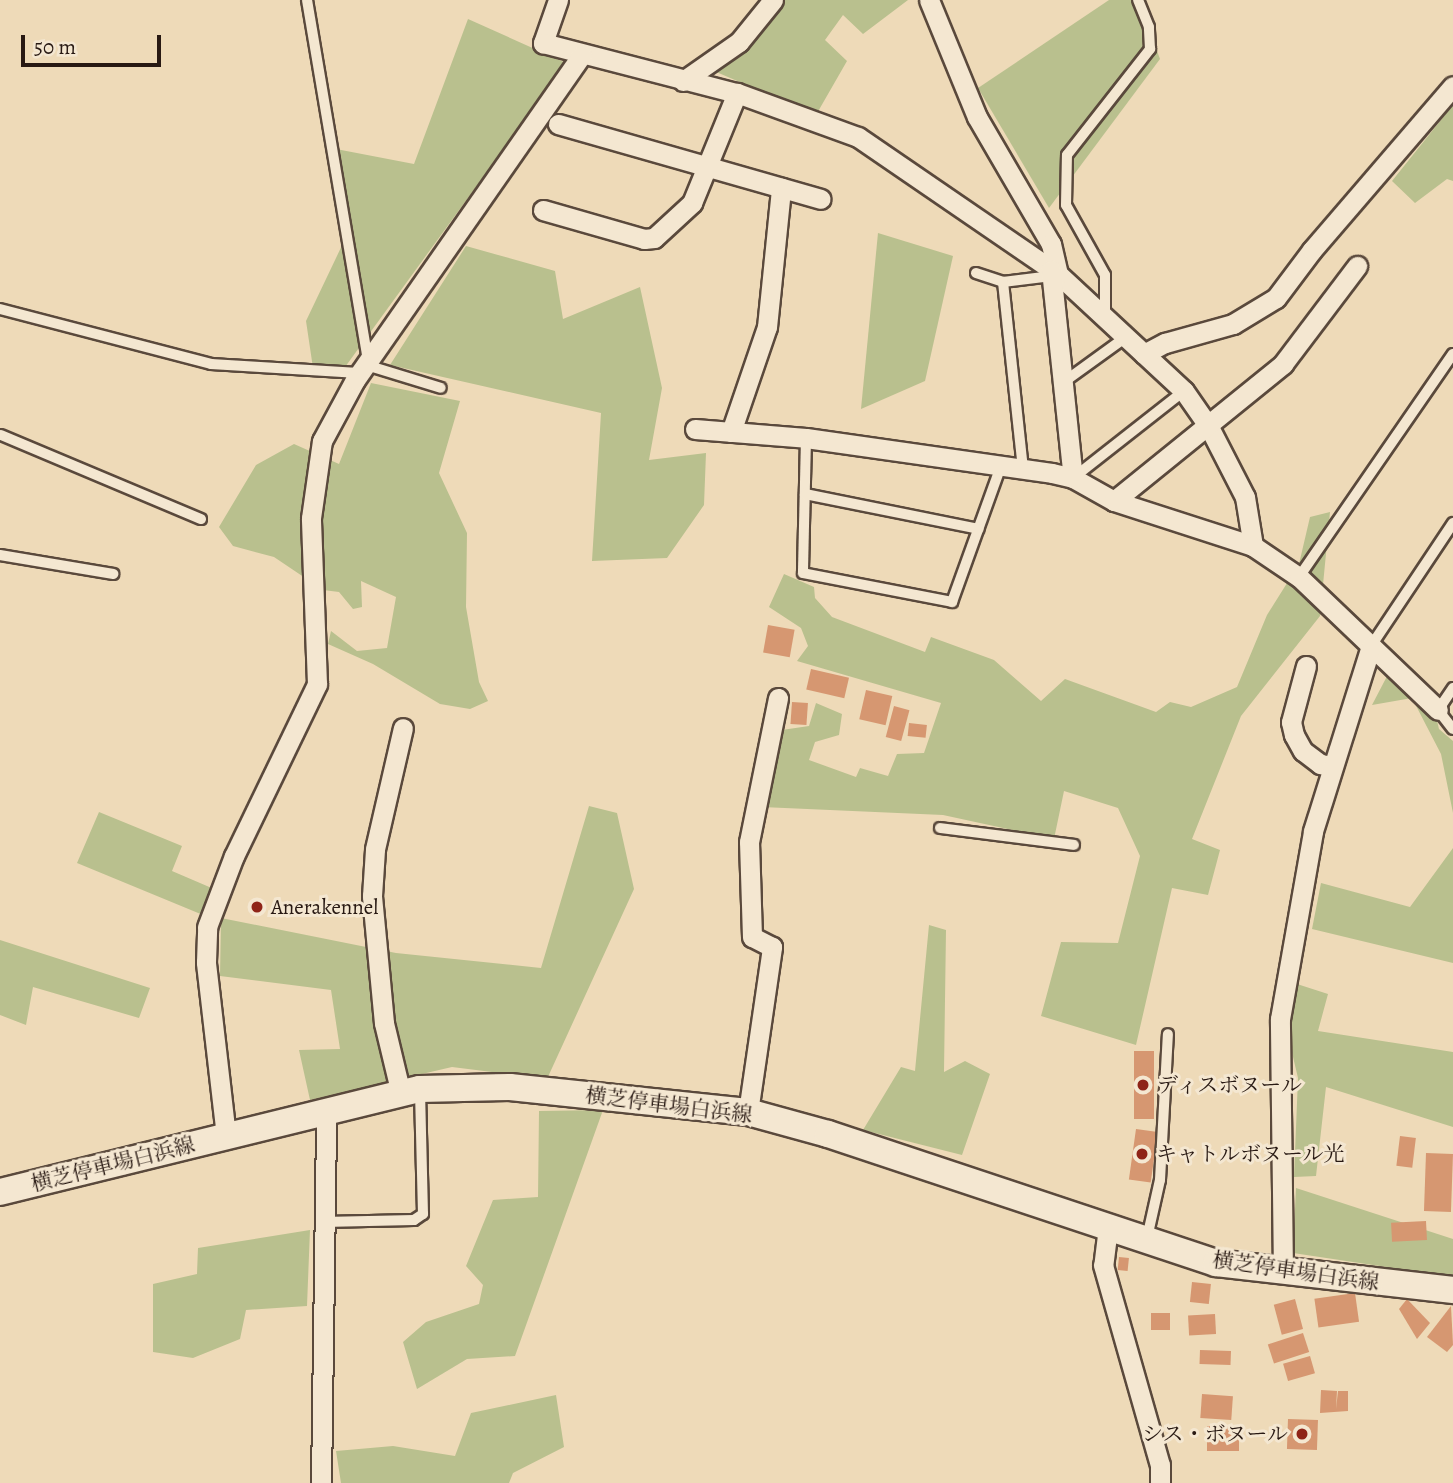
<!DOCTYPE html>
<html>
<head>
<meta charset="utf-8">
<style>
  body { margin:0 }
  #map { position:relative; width:1453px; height:1483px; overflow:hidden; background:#eedab8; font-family:Alegreya,"Noto Serif JP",serif }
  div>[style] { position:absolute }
  .green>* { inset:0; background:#b9c08e }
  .building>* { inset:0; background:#d69771; transform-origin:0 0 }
  .roads { filter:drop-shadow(2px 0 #5a493c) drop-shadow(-2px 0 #5a493c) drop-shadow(0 2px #5a493c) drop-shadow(0 -2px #5a493c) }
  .lane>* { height:10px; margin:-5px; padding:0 5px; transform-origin:5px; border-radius:5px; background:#f4e7d1 }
  .street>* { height:19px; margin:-9.5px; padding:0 9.5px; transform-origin:9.5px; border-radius:9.5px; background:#f4e7d1 }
  .secondary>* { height:26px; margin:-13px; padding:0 13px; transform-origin:13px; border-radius:13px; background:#f4e7d1 }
  .dots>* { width:19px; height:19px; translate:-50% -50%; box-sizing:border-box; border:4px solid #f4e7d1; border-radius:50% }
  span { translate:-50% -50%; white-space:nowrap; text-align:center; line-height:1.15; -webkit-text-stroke:6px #f4e7d1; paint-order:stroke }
  .poi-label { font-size:21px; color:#281913 }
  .left { translate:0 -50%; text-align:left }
  .right { translate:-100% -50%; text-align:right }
  .street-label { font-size:21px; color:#281913 }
  .scale { position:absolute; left:21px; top:35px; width:140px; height:32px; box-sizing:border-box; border:4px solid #281913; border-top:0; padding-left:9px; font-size:21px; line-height:24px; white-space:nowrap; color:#281913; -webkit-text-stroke:5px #f4e7d1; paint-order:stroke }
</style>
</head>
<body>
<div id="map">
  <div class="green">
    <i style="clip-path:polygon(781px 0,908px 0,863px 34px,843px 15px,825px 40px,847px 61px,816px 115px,714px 71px)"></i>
    <i style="clip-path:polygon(1109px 0,1138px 0,1160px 59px,1049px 208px,978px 88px)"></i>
    <i style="clip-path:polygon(468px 19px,566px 63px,340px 374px,313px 368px,306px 321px,346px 237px,336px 149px,414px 164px)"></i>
    <i style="clip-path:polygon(1453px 105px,1453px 181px,1447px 179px,1415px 203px,1392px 181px)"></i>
    <i style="clip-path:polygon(878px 233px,953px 256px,925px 381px,861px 409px)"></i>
    <i style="clip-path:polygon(466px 246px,555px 271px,563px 319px,640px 287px,662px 388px,649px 460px,706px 453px,704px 505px,667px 558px,592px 561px,601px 413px,390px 365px)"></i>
    <i style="clip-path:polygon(371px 383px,460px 401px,439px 473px,467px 533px,466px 607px,479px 682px,488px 701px,470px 709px,440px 704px,373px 664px,328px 644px,331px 631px,357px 651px,387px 648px,396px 597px,361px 581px,362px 607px,353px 609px,339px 592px,323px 590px,274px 557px,233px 546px,219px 527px,256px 465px,294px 444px,339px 464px)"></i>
    <i style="clip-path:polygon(1330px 512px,1320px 616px,1241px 716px,1192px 839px,1220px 850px,1208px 895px,1172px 888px,1136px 1045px,1041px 1016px,1061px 942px,1118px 943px,1140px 856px,1118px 808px,1064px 791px,1054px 839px,943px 815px,761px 807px,775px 731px,809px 726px,816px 703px,842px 714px,839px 735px,815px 742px,809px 760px,856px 777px,860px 768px,888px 776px,897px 754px,924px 753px,941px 703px,797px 661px,808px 646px,801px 628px,769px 607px,784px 574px,814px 587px,815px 598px,832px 617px,925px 652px,931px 637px,994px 660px,1041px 701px,1065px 679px,1156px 712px,1170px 702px,1191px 707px,1237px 687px,1267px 615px,1299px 564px,1310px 517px)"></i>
    <i style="clip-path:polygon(1397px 657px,1429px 687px,1439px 729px,1453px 741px,1453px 813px,1441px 754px,1412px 698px,1372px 705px)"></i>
    <i style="clip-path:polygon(589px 806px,617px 813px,634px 889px,547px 1079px,452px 1067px,310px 1100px,299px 1050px,340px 1049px,331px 990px,220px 976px,221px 918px,396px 953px,541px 968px)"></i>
    <i style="clip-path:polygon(99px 812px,182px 846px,172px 871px,214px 889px,203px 915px,77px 863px)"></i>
    <i style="clip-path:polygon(1453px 848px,1453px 963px,1312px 929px,1321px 883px,1410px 907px)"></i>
    <i style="clip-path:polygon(929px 925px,946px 930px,944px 1072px,965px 1061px,990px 1074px,962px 1155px,863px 1130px,901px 1067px,915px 1071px)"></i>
    <i style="clip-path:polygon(0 940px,150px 988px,139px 1018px,33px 987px,26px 1025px,0 1015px)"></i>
    <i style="clip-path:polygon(1297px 984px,1328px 994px,1318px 1031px,1453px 1052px,1453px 1127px,1326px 1087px,1316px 1176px,1294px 1177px,1298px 1078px,1289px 1040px)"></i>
    <i style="clip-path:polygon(603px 1110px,515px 1356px,467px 1359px,417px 1389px,403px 1342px,426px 1322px,479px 1304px,483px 1285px,466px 1266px,493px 1200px,538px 1197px,539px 1111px)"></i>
    <i style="clip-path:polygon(1296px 1188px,1453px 1239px,1453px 1277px,1293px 1253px)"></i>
    <i style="clip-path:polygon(310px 1230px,307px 1306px,246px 1310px,240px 1339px,193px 1358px,153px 1352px,153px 1284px,197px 1274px,198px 1248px)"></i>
    <i style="clip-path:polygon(556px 1395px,564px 1447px,513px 1473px,509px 1483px,341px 1483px,336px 1451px,393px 1446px,455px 1456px,471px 1413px)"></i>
  </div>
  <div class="building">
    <i style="left:768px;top:625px;width:27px;height:28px;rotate:10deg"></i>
    <i style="left:811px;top:669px;width:39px;height:21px;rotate:13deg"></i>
    <i style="left:866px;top:690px;width:27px;height:30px;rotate:13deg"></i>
    <i style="left:792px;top:702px;width:16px;height:22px;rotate:4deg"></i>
    <i style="left:894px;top:706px;width:16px;height:32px;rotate:15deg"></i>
    <i style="left:909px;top:723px;width:18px;height:13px;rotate:6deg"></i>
    <i style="left:1134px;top:1051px;width:20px;height:68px"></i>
    <i style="left:1136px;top:1129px;width:22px;height:51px;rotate:8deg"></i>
    <i style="left:1400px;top:1136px;width:16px;height:30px;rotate:7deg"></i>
    <i style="left:1426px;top:1153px;width:27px;height:58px;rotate:2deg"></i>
    <i style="left:1426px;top:1221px;width:19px;height:35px;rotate:87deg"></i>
    <i style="left:1119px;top:1257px;width:10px;height:13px;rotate:6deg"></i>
    <i style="left:1192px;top:1282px;width:19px;height:20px;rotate:6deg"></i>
    <i style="left:1355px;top:1293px;width:29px;height:41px;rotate:82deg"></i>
    <i style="left:1295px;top:1299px;width:31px;height:22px;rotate:75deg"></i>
    <i style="clip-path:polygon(1407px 1299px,1430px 1323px,1417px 1339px,1399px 1309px)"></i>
    <i style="clip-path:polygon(1451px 1306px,1453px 1345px,1447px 1352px,1427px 1337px)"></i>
    <i style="left:1151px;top:1313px;width:19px;height:17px"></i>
    <i style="left:1215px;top:1314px;width:20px;height:27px;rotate:87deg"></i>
    <i style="left:1303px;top:1333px;width:20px;height:37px;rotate:72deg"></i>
    <i style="left:1200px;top:1350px;width:31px;height:14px;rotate:2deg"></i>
    <i style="left:1310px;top:1356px;width:18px;height:28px;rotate:74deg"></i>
    <i style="clip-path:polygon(1321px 1390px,1337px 1391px,1336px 1409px,1338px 1391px,1348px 1391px,1348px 1411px,1320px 1413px)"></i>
    <i style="left:1202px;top:1394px;width:31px;height:24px;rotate:4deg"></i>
    <i style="left:1288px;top:1419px;width:30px;height:30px;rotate:2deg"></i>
    <i style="left:1239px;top:1426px;width:25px;height:32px;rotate:90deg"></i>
  </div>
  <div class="roads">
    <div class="lane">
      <i style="left:307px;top:0;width:367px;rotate:80.4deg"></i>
      <i style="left:976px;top:273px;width:28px;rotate:18deg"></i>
      <i style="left:1003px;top:282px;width:49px;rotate:-7deg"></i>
      <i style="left:1003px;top:282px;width:188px;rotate:83.9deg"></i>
      <i style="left:0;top:309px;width:218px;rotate:14.6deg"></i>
      <i style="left:211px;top:364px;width:148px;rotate:3.5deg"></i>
      <i style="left:1105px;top:318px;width:43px;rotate:-90deg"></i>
      <i style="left:1105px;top:275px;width:80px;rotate:-119.1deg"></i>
      <i style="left:1066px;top:205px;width:50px;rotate:-88.9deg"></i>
      <i style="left:1067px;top:155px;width:135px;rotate:-51.9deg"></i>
      <i style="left:1150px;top:49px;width:22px;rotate:-93deg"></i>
      <i style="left:1149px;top:27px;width:29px;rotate:-112deg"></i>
      <i style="left:366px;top:365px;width:78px;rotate:17deg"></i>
      <i style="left:1061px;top:384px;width:80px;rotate:-35.9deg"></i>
      <i style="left:1px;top:435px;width:217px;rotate:22.8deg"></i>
      <i style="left:806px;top:438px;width:135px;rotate:91.3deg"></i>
      <i style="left:803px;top:573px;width:152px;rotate:11deg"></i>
      <i style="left:952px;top:602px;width:145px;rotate:-70.2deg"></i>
      <i style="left:1073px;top:478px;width:141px;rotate:-38.1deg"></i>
      <i style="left:805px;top:494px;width:177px;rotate:11.4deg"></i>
      <i style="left:0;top:555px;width:115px;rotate:9.5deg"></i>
      <i style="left:1299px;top:577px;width:271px;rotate:-55.4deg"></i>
      <i style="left:1371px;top:646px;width:148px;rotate:-56.3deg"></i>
      <i style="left:1453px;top:688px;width:27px;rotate:124deg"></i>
      <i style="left:1438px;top:710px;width:24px;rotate:52deg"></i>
      <i style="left:940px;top:828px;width:135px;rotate:7.2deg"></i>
      <i style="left:323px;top:1222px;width:91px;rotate:-1.3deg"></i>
      <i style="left:414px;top:1220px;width:11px;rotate:-34deg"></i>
      <i style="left:423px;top:1214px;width:124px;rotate:-91.4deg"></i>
      <i style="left:1147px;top:1238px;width:59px;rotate:-77.4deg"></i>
      <i style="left:1160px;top:1180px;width:146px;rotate:-86.9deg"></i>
    </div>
    <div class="street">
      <i style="left:558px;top:0;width:46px;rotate:109.2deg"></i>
      <i style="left:543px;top:43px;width:200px;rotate:14.5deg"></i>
      <i style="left:737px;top:93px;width:129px;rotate:20deg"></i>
      <i style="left:858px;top:137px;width:242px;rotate:34.4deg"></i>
      <i style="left:1058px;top:274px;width:172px;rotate:42.9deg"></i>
      <i style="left:1184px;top:391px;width:44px;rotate:55.2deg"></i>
      <i style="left:1209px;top:427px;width:79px;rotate:62.8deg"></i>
      <i style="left:1245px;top:497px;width:50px;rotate:80.7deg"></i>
      <i style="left:929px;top:0;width:126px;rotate:67.7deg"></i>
      <i style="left:977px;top:117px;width:147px;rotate:59.8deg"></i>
      <i style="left:1051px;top:244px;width:31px;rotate:77deg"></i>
      <i style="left:683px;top:81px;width:68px;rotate:-34.9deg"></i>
      <i style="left:739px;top:42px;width:54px;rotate:-51deg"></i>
      <i style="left:558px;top:124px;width:273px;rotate:15.9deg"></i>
      <i style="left:543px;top:210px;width:105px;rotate:16deg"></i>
      <i style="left:644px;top:239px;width:10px;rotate:-6deg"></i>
      <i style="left:654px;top:238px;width:52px;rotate:-42.6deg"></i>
      <i style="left:692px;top:203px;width:119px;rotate:-67.8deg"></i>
      <i style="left:1051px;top:270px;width:209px;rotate:84deg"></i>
      <i style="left:1144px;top:354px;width:24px;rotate:-28deg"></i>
      <i style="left:1165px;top:343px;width:71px;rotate:-15.6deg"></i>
      <i style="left:1233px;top:324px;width:50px;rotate:-31.2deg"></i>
      <i style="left:1276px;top:298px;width:60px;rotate:-53.1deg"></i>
      <i style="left:1312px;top:250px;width:216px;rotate:-49.3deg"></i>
      <i style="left:695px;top:429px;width:111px;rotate:4.6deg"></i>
      <i style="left:806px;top:438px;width:248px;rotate:8.1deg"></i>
      <i style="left:1052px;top:473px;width:22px;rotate:13deg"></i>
      <i style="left:1073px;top:478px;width:47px;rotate:29.3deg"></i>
      <i style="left:1114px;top:501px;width:146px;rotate:17.9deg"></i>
      <i style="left:1253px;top:546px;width:55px;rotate:34deg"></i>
      <i style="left:1299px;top:577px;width:192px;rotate:43.7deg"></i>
      <i style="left:731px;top:432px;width:111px;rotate:-71.1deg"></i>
      <i style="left:767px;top:327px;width:140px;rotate:-84.2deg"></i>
      <i style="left:1114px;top:501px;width:218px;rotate:-39deg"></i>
      <i style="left:1283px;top:364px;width:123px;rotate:-52.9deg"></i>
      <i style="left:1306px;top:666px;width:58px;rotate:105deg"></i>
      <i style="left:1291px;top:722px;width:13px;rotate:77deg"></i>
      <i style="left:1294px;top:735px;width:18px;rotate:61deg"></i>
      <i style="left:1303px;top:751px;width:21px;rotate:37deg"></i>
      <i style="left:1320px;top:764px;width:13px;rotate:9deg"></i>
      <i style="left:401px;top:1094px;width:73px;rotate:-103.5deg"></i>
      <i style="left:384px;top:1023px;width:128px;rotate:-95.4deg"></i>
      <i style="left:372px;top:896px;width:47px;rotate:-86.3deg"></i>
      <i style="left:375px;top:849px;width:124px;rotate:-77deg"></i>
      <i style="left:748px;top:1112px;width:167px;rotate:-81.7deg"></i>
      <i style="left:772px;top:947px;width:22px;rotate:-153deg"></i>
      <i style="left:752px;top:937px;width:95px;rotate:-91.8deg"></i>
      <i style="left:749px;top:842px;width:147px;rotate:-78.6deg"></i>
      <i style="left:226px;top:1136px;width:175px;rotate:-96.6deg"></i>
      <i style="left:206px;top:962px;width:35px;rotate:-88deg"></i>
      <i style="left:207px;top:927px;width:76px;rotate:-69.2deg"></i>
      <i style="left:234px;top:856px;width:191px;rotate:-64.2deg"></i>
      <i style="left:317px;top:684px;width:166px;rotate:-92.1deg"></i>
      <i style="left:311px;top:518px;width:78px;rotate:-81.9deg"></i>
      <i style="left:322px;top:441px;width:69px;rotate:-61.6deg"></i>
      <i style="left:355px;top:380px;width:396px;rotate:-55.1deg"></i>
      <i style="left:1108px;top:1227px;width:38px;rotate:97deg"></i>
      <i style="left:1103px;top:1265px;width:208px;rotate:74.1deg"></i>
      <i style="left:1160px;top:1465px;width:18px;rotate:90deg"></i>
      <i style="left:1283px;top:1273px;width:254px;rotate:-90.7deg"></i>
      <i style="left:1280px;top:1019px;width:191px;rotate:-80deg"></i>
      <i style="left:1313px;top:831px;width:194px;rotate:-72.6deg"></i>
      <i style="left:321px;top:1483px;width:370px;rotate:-89.2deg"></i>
    </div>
    <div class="secondary">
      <i style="left:0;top:1192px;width:432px;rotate:-13.8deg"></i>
      <i style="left:420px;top:1089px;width:90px;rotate:-1.3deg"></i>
      <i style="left:510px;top:1087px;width:239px;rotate:6deg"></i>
      <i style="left:748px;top:1112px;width:83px;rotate:15.4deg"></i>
      <i style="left:828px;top:1134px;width:409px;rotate:18.4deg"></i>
      <i style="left:1216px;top:1263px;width:239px;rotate:6.5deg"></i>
    </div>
  </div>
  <div class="dots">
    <i style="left:257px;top:907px;background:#8f2418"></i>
    <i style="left:1143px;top:1085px;background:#8f2418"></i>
    <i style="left:1142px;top:1154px;background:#8f2418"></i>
    <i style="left:1302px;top:1434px;background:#8f2418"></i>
  </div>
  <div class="poi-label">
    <span class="left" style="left:271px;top:907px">Anerakennel</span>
    <span class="left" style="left:1157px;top:1085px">ディスボヌール</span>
    <span class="left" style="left:1156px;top:1154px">キャトルボヌール光</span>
    <span class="right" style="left:1288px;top:1434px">シス・ボヌール</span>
  </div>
  <div class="street-label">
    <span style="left:669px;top:1105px;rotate:7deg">横芝停車場白浜線</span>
    <span style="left:113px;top:1164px;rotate:-14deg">横芝停車場白浜線</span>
    <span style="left:1296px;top:1271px;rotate:8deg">横芝停車場白浜線</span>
  </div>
  <div class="scale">50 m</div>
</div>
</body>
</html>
